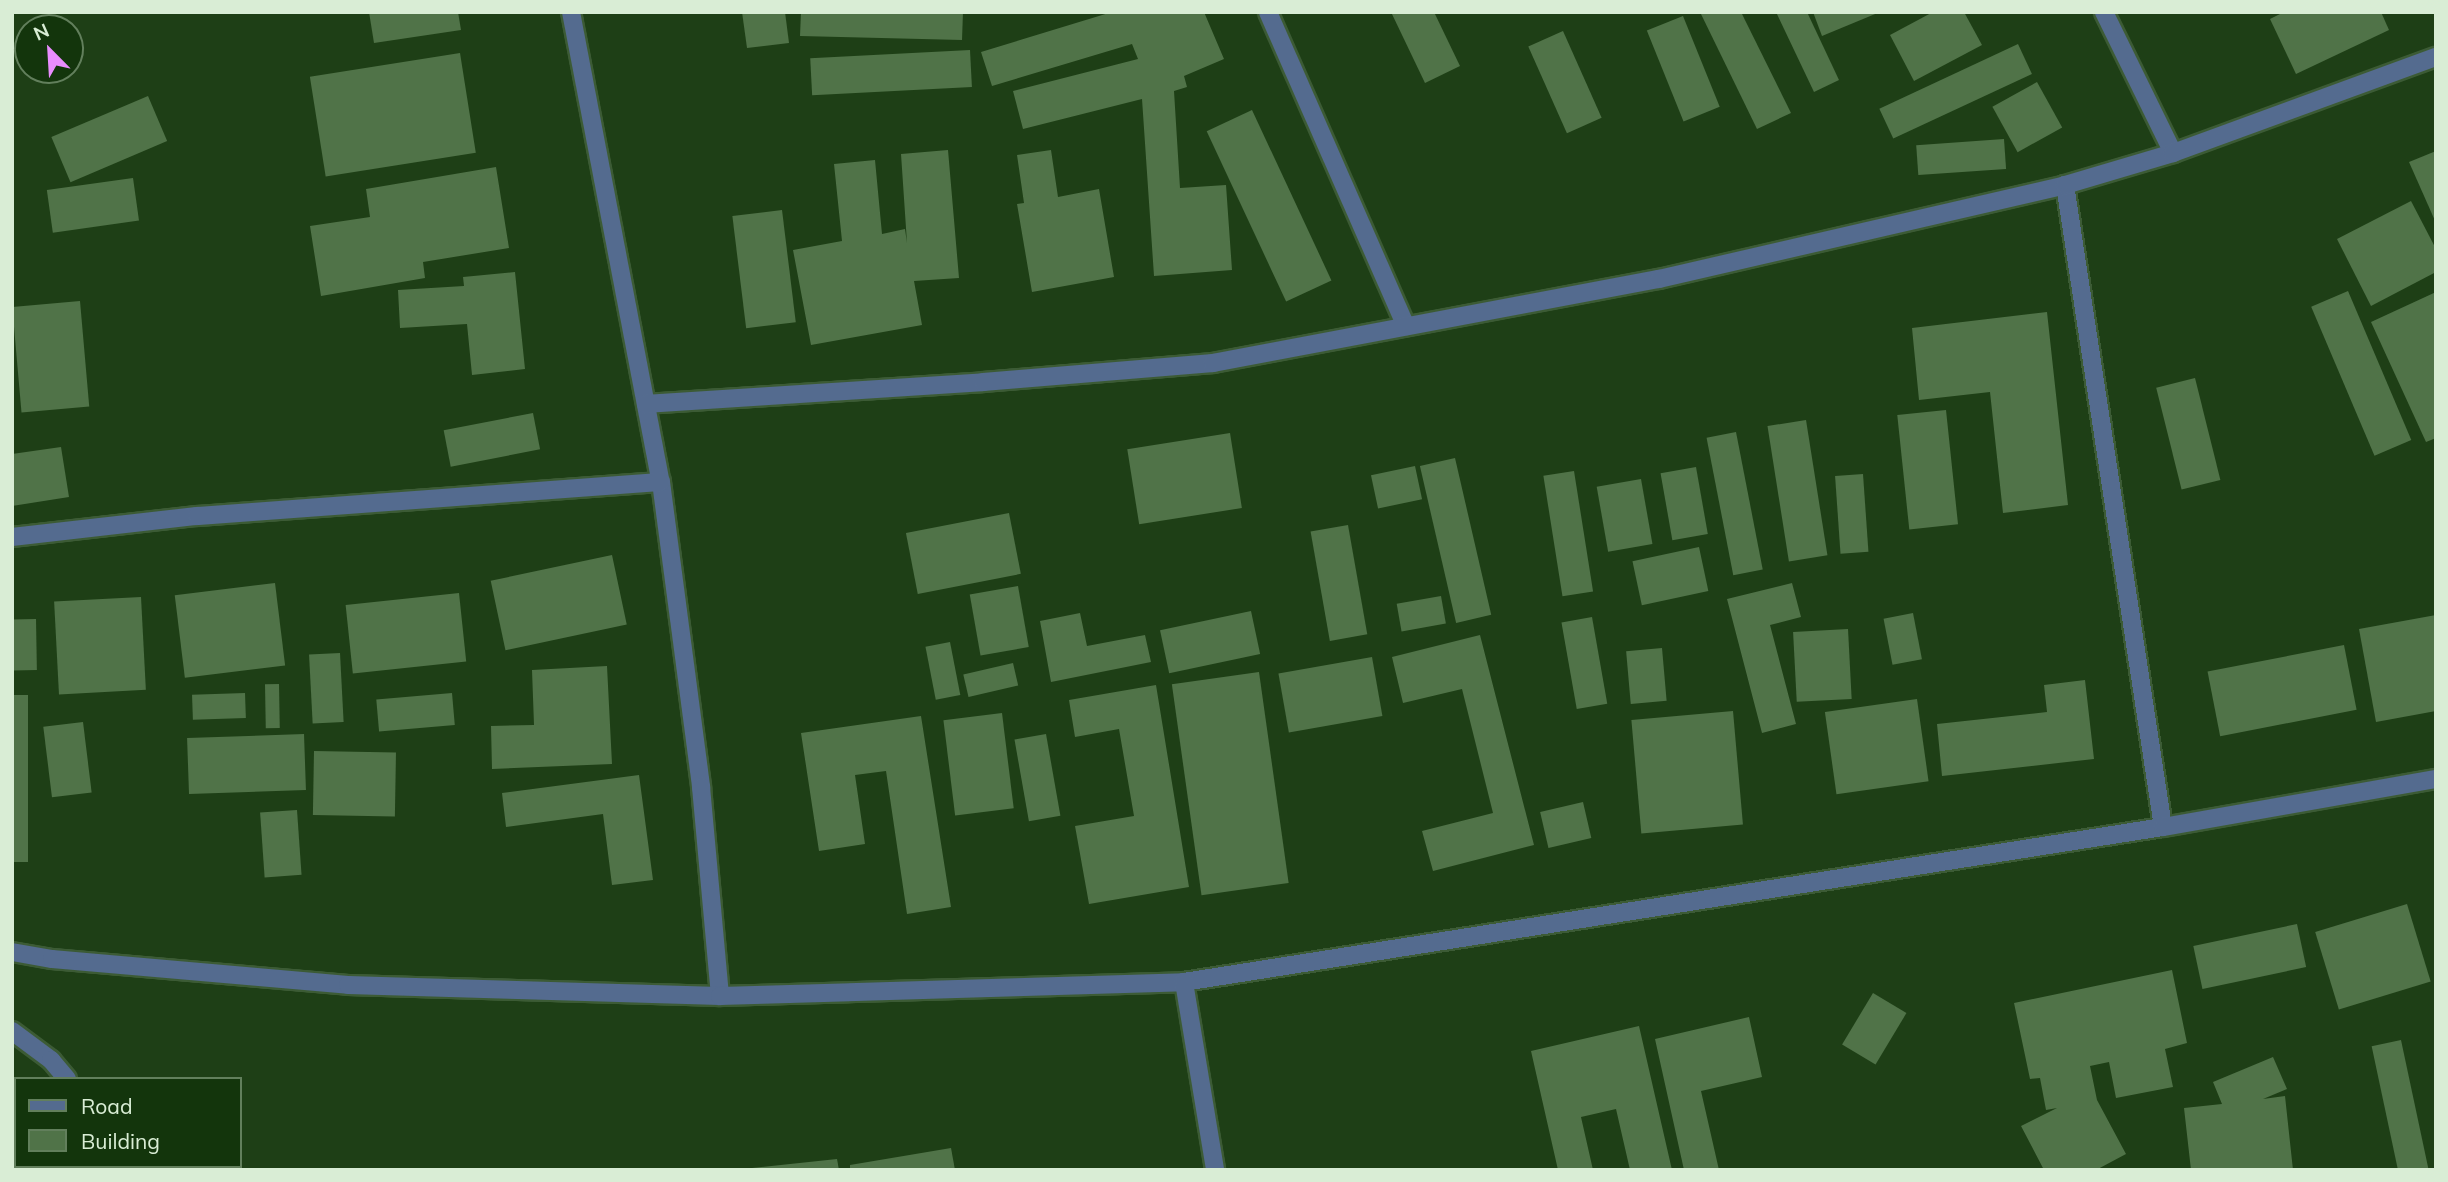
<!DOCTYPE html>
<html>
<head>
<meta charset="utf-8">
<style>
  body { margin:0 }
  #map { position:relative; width:2448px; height:1182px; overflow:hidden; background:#1e3f16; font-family:Mulish,sans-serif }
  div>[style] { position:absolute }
  .building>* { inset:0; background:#507348; transform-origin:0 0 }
  .roads { filter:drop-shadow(2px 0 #3c5b35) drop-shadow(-2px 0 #3c5b35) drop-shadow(0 2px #3c5b35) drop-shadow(0 -2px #3c5b35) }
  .minor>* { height:18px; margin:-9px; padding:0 9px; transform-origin:9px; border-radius:9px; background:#546b8f }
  span { translate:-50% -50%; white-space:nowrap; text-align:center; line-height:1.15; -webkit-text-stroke:5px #13350c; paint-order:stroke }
  .frame { position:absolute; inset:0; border:14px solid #d9edd5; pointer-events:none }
  .legend { position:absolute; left:14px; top:1077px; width:228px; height:91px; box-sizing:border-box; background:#13350c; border:2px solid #627f5c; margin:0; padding:9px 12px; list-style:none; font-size:21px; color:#d9edd5 }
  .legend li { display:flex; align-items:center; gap:14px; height:35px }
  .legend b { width:35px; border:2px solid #627f5c }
  .north { position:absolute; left:14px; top:14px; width:70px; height:70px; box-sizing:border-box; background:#13350c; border:2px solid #627f5c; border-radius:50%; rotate:336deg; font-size:19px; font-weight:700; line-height:28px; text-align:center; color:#d9edd5 }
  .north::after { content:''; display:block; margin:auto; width:24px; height:32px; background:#e98dfe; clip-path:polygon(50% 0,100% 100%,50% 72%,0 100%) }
</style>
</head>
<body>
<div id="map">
  <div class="building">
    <i style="clip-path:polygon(369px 12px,458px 12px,461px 30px,374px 43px)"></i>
    <i style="clip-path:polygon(742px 12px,785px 12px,789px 43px,747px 48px)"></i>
    <i style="clip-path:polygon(801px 12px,963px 12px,962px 40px,800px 36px)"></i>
    <i style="clip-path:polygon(1112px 12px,1204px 12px,1224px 59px,1184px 76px,1187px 87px,1174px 91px,1180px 188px,1226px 185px,1232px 270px,1154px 276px,1142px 99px,1023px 129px,1013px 91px,1138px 59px,1132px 44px,992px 86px,981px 52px)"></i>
    <i style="clip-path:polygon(1391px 12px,1434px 12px,1460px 66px,1425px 83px)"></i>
    <i style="clip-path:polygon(1700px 12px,1741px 12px,1791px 113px,1757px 129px)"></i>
    <i style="clip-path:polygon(1776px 12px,1807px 12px,1839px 80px,1814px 92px)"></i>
    <i style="clip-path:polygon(1813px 12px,1880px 12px,1822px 36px)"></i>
    <i style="clip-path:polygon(1933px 12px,1964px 12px,1982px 45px,1914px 81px,1890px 35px)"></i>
    <i style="clip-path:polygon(2284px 12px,2381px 12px,2389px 30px,2296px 74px,2270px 19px)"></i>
    <i style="left:1683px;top:16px;width:98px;height:39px;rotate:68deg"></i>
    <i style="left:1563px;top:31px;width:95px;height:38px;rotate:66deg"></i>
    <i style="left:2018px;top:44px;width:33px;height:153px;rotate:65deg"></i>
    <i style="left:970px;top:50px;width:37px;height:160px;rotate:87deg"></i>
    <i style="left:460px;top:53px;width:101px;height:152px;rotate:81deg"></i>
    <i style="left:2037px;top:82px;width:52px;height:51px;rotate:61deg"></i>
    <i style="left:148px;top:96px;width:49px;height:105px;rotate:67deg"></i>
    <i style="left:1252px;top:110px;width:188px;height:50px;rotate:65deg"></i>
    <i style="left:2004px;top:139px;width:30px;height:88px;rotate:86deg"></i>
    <i style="clip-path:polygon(948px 150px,959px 278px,914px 281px,922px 325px,811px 345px,793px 250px,842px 241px,834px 164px,875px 160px,882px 234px,905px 229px,907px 243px,901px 154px)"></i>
    <i style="clip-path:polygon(1051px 150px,1058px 197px,1099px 189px,1114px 277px,1032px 292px,1017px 204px,1024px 203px,1017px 155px)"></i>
    <i style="clip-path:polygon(2436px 151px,2436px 223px,2409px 162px)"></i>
    <i style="clip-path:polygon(496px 167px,509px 248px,423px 262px,425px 278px,321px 296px,310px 226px,370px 217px,366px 189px)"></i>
    <i style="left:133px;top:178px;width:43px;height:87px;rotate:82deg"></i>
    <i style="clip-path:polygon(2411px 201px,2436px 249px,2436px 272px,2371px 306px,2337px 239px)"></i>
    <i style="left:782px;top:210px;width:113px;height:50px;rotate:83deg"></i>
    <i style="clip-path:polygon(515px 272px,525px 369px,472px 375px,467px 324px,400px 328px,398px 290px,464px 286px,463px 277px)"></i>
    <i style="left:2348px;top:291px;width:162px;height:40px;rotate:67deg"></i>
    <i style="clip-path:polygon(2436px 292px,2436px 438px,2426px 442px,2371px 322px)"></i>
    <i style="left:80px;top:301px;width:106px;height:68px;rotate:85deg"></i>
    <i style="clip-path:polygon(2047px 312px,2068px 505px,2003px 513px,1990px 392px,1919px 400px,1912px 328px)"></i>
    <i style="left:2195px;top:378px;width:105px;height:40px;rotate:76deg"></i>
    <i style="left:1946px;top:410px;width:115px;height:49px;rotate:84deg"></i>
    <i style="left:533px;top:413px;width:37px;height:91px;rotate:79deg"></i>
    <i style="left:1806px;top:420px;width:137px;height:39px;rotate:81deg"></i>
    <i style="left:1736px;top:432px;width:140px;height:30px;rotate:79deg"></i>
    <i style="left:1230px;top:433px;width:76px;height:104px;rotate:81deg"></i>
    <i style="clip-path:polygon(61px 447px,69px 497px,12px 506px,12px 454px)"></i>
    <i style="left:1455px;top:458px;width:161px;height:36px;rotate:77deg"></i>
    <i style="left:1415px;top:466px;width:34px;height:45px;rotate:78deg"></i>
    <i style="left:1696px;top:467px;width:68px;height:36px;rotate:80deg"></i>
    <i style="left:1574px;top:471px;width:122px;height:31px;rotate:81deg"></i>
    <i style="left:1863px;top:474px;width:78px;height:28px;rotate:86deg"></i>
    <i style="left:1641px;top:479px;width:66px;height:45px;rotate:80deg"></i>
    <i style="left:1009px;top:513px;width:62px;height:105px;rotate:79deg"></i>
    <i style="left:1348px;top:525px;width:111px;height:38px;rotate:80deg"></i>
    <i style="left:1699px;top:547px;width:45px;height:68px;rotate:78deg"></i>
    <i style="left:612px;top:555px;width:71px;height:124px;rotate:78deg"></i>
    <i style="left:275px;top:583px;width:83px;height:101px;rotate:83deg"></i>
    <i style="clip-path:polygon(1792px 583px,1801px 617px,1770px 625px,1796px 724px,1762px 733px,1727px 599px)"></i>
    <i style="left:1018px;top:586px;width:62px;height:49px;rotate:80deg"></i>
    <i style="left:459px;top:593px;width:69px;height:114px;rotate:84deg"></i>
    <i style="left:1441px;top:596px;width:28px;height:45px;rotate:80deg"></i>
    <i style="left:141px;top:597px;width:93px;height:87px;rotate:87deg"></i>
    <i style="left:1251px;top:611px;width:44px;height:93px;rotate:78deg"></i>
    <i style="clip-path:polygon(1080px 613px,1087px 646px,1145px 635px,1151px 662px,1051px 682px,1040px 621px)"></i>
    <i style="left:1913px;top:613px;width:47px;height:30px;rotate:79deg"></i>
    <i style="clip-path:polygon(2436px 615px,2436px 711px,2376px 722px,2359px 629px)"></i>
    <i style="left:1592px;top:617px;width:88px;height:31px;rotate:80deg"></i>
    <i style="left:36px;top:619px;width:51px;height:24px;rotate:89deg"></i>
    <i style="left:1848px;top:629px;width:70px;height:55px;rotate:87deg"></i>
    <i style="clip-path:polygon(1480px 635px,1534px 845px,1433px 871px,1422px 831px,1493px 813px,1462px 689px,1403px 703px,1392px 657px)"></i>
    <i style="left:950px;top:642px;width:54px;height:25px;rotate:79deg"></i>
    <i style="left:2344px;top:645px;width:66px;height:139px;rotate:79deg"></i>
    <i style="left:1662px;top:648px;width:53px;height:36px;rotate:85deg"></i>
    <i style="left:340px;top:653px;width:69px;height:31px;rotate:87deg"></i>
    <i style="left:1372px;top:657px;width:60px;height:95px;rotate:80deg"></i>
    <i style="left:1013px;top:663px;width:23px;height:51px;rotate:77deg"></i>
    <i style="clip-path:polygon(607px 666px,612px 764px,492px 769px,491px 726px,534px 725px,532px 670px)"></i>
    <i style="left:1259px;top:672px;width:213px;height:88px;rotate:82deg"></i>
    <i style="clip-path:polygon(2085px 680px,2094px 759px,1942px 776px,1937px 724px,2047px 712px,2044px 685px)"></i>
    <i style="left:279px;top:684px;width:44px;height:14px;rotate:89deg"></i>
    <i style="clip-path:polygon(1156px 685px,1189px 887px,1089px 904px,1075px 826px,1134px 816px,1119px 729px,1075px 737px,1069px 700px)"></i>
    <i style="left:245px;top:693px;width:25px;height:53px;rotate:88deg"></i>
    <i style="left:452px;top:693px;width:32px;height:76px;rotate:85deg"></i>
    <i style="left:12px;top:695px;width:16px;height:167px"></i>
    <i style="left:1917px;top:699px;width:83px;height:93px;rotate:82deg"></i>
    <i style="left:1733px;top:711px;width:114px;height:102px;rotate:85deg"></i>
    <i style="left:1002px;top:713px;width:96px;height:59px;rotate:83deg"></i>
    <i style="clip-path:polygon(921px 716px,951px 907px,907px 914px,886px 771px,855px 775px,865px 844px,819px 851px,801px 733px)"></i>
    <i style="left:83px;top:722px;width:71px;height:40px;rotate:83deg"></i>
    <i style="left:304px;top:734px;width:56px;height:117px;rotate:88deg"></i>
    <i style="left:1046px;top:734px;width:83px;height:32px;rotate:80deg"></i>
    <i style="left:314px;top:751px;width:82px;height:64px;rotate:1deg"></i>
    <i style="clip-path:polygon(639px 775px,653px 880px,612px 885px,603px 814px,506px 827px,502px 793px)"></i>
    <i style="left:1583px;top:802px;width:37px;height:44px;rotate:77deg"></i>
    <i style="left:297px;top:810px;width:65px;height:37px;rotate:86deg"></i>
    <i style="left:2407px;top:904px;width:81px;height:96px;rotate:73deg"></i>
    <i style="left:2297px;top:924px;width:44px;height:106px;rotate:78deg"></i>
    <i style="clip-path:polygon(2172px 970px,2187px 1043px,2165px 1049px,2173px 1087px,2116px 1098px,2109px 1062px,2090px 1066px,2097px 1100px,2126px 1154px,2096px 1170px,2044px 1170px,2021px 1126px,2057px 1108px,2046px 1110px,2040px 1078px,2030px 1079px,2014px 1003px)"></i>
    <i style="left:1873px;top:993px;width:39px;height:60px;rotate:31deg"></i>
    <i style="clip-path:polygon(1749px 1017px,1762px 1077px,1701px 1091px,1719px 1170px,1684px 1170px,1655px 1039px)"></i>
    <i style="clip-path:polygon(1639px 1026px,1672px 1170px,1630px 1170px,1616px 1109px,1581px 1117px,1593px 1170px,1558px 1170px,1531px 1051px)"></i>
    <i style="left:2401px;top:1040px;width:133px;height:30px;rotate:78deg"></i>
    <i style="clip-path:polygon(2273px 1057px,2287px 1089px,2263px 1099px,2285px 1096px,2293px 1170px,2191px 1170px,2184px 1108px,2222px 1104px,2213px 1082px)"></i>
    <i style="clip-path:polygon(951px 1148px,955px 1170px,850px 1170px,850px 1165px)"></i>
    <i style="clip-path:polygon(837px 1159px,839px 1170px,752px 1170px,752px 1168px)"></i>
  </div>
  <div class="roads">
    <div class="minor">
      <i style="left:571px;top:12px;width:479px;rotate:79.2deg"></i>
      <i style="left:661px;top:482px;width:308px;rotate:82.5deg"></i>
      <i style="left:701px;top:787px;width:210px;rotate:84.8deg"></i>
      <i style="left:1268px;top:12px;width:343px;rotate:66.3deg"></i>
      <i style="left:2104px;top:12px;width:157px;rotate:63.9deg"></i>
      <i style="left:2065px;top:185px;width:649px;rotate:81.32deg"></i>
      <i style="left:646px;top:404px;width:338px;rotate:-3.7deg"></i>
      <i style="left:983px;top:382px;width:231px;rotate:-4.7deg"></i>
      <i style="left:1213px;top:363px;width:454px;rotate:-10.7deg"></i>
      <i style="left:1659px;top:279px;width:417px;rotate:-13deg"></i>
      <i style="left:2065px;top:185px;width:113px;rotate:-16.5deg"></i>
      <i style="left:2173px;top:153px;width:280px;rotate:-20.1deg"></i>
      <i style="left:12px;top:537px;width:186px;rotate:-6.5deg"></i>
      <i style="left:197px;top:516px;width:465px;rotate:-4.2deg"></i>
      <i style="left:12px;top:952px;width:41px;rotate:9.9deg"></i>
      <i style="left:52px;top:959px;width:297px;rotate:5deg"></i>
      <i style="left:348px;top:985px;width:372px;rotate:1.7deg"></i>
      <i style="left:720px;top:996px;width:464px;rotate:-1.7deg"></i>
      <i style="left:1184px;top:982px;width:991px;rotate:-9deg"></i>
      <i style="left:2163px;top:827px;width:277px;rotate:-10deg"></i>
      <i style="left:1184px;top:982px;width:191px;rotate:80.6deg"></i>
      <i style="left:12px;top:1031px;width:49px;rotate:36.6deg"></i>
      <i style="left:51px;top:1060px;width:25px;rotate:50deg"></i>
      <i style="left:137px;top:1166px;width:4px;rotate:63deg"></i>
    </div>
  </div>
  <div class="frame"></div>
  <ul class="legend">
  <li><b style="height:9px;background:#546b8f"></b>Road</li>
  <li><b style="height:19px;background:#507348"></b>Building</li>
  </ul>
  <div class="north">N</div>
</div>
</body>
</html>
